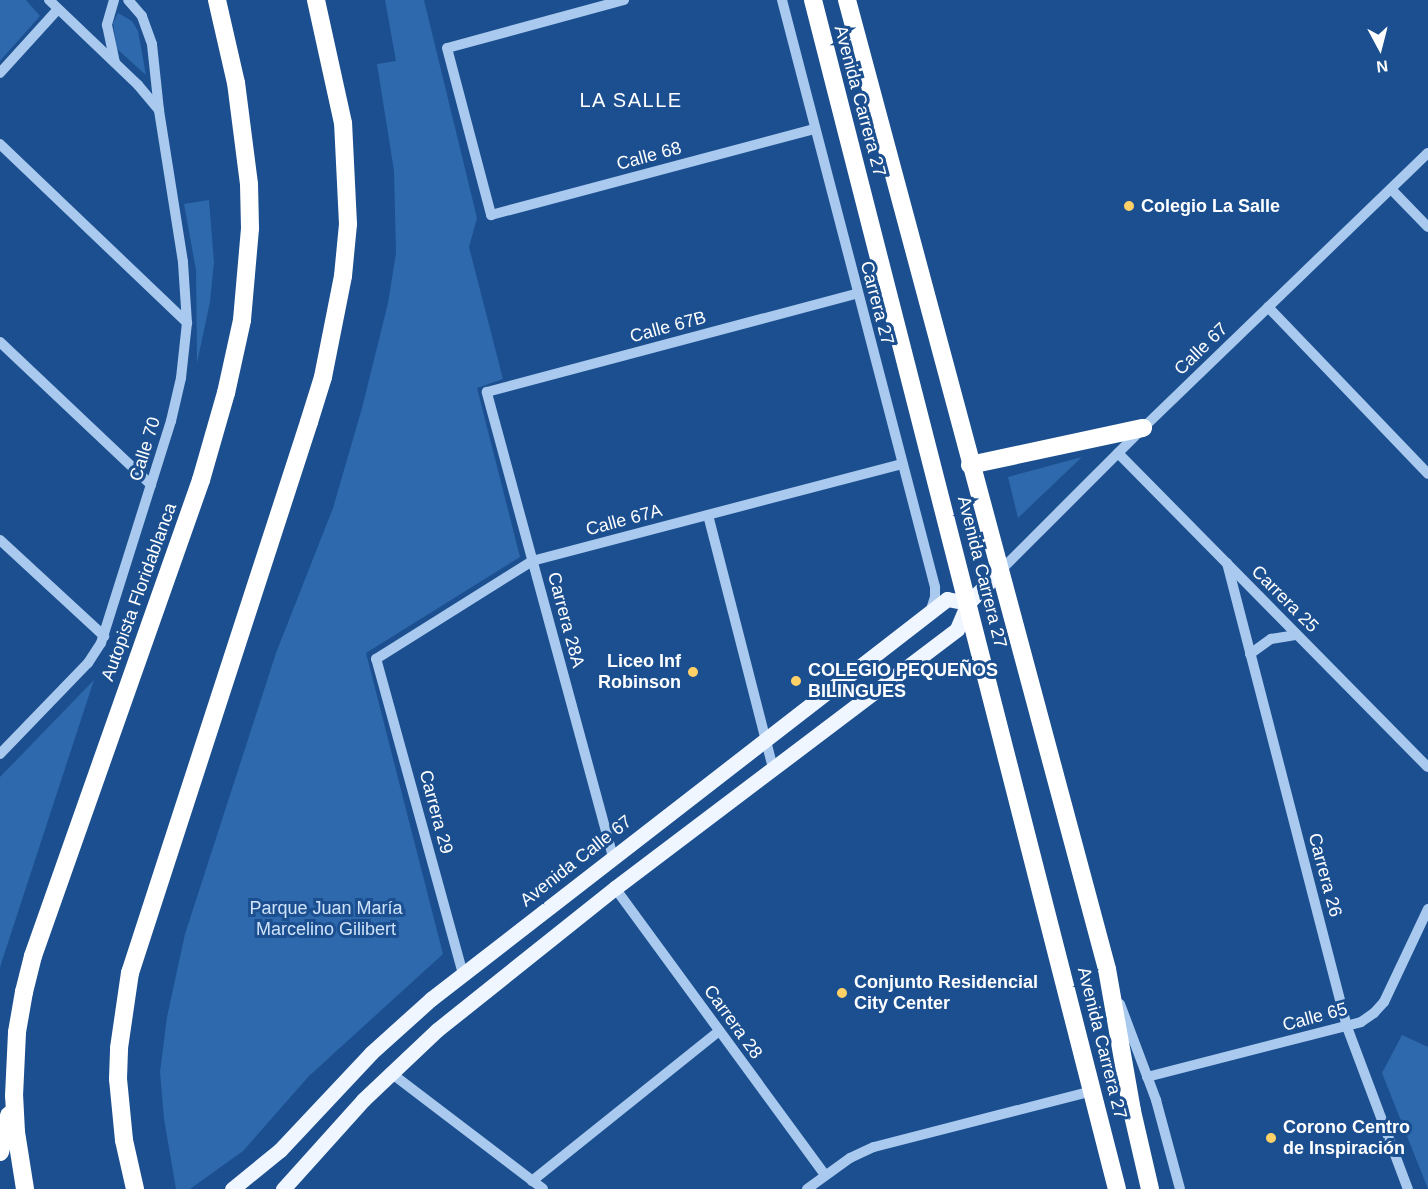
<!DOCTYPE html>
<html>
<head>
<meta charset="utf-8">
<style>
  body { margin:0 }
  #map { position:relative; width:1428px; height:1189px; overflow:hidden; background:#1b4f8f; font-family:Helvetica,sans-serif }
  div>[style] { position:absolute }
  .green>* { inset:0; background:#2e69ad }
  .minor>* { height:10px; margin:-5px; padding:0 5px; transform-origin:5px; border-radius:5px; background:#a9c9ee }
  .major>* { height:15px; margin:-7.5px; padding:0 7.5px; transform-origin:7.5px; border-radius:7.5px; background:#f0f6ff }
  .highway>* { height:18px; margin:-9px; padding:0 9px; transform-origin:9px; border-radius:9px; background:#fff }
  .dots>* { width:16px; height:16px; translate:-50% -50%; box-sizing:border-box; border:3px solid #1b4f8f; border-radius:50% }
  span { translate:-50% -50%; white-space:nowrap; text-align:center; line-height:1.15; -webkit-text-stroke:6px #1b4f8f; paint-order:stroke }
  .street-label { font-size:18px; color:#fff }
  .poi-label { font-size:18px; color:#fff; font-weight:700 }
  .left { translate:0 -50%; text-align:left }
  .right { translate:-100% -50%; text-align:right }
  .park-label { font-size:18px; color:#cfe3fa }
  .neighbourhood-label { font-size:20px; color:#fff; letter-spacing:1.5px }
  .north { position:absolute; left:1350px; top:18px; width:60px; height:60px; -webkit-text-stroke:4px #1b4f8f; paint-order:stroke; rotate:173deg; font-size:16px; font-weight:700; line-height:24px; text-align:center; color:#fff }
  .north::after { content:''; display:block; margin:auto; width:21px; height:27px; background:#fff; clip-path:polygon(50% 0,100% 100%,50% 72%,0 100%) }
</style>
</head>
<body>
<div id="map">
  <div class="green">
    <i style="clip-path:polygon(0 0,26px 0,40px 16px,0 61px)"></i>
    <i style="clip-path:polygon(385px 0,424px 0,477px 218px,469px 247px,503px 379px,477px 388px,520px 557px,366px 653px,443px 954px,309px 1076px,243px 1151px,190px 1189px,176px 1189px,164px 1119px,160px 1072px,167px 1017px,185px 934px,276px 653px,333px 508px,362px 408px,388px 303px,396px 253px,394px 171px,377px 64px,396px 61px)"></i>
    <i style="clip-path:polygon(118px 13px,132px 21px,138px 31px,146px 75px,117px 49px,113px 23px)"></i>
    <i style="clip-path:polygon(209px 200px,214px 262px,210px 302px,197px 363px,196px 270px,184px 204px)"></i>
    <i style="clip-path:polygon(1082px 457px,1018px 518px,1008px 477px)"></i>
    <i style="clip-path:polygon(94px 680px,1px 964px,0 968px,0 777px)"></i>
    <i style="clip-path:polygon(1402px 1035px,1428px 1047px,1428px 1189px,1382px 1073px)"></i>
  </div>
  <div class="minor">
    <i style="left:49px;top:0;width:123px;rotate:43.7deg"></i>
    <i style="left:138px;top:85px;width:33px;rotate:50deg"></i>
    <i style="left:114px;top:0;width:26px;rotate:106deg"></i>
    <i style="left:107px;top:25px;width:38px;rotate:78deg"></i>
    <i style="left:624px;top:0;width:183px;rotate:164.8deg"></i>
    <i style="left:447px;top:48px;width:173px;rotate:75.2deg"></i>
    <i style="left:491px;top:215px;width:335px;rotate:-14.9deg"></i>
    <i style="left:782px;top:0;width:607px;rotate:75.39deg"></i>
    <i style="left:935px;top:587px;width:10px;rotate:90deg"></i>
    <i style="left:935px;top:597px;width:16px;rotate:108deg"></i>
    <i style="left:0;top:73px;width:86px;rotate:-47.8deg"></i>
    <i style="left:0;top:144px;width:259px;rotate:43.7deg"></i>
    <i style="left:1391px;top:189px;width:53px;rotate:45.8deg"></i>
    <i style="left:1268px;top:307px;width:231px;rotate:46.2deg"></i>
    <i style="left:0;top:342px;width:208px;rotate:43.4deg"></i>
    <i style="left:1118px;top:453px;width:441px;rotate:45.4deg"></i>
    <i style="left:708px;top:515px;width:261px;rotate:75.6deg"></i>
    <i style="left:0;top:540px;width:142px;rotate:42.7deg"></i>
    <i style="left:1227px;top:563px;width:479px;rotate:75.5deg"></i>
    <i style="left:1347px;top:1027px;width:173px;rotate:69.4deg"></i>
    <i style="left:999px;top:572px;width:204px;rotate:-45deg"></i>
    <i style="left:1143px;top:428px;width:396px;rotate:-44deg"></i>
    <i style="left:1250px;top:654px;width:26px;rotate:-36deg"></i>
    <i style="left:1271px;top:639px;width:26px;rotate:-9deg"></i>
    <i style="left:0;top:754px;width:127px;rotate:-46deg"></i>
    <i style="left:88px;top:663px;width:24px;rotate:-57deg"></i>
    <i style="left:101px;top:643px;width:233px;rotate:-72.5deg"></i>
    <i style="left:171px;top:421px;width:44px;rotate:-76.9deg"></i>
    <i style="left:181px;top:378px;width:55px;rotate:-83.8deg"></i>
    <i style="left:187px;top:323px;width:61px;rotate:-93.8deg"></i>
    <i style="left:183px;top:262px;width:154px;rotate:-99deg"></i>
    <i style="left:159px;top:110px;width:66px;rotate:-96.1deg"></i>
    <i style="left:152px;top:44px;width:30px;rotate:-110deg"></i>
    <i style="left:142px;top:16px;width:21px;rotate:-131deg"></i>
    <i style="left:613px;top:857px;width:482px;rotate:-105.2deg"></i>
    <i style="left:487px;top:392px;width:384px;rotate:-14.9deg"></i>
    <i style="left:615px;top:888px;width:356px;rotate:53.8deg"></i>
    <i style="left:463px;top:974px;width:327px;rotate:-105.4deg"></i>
    <i style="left:376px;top:659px;width:184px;rotate:-32.1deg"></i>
    <i style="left:532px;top:561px;width:383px;rotate:-14.7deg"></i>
    <i style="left:1120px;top:1004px;width:103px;rotate:69.4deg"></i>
    <i style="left:1156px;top:1100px;width:92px;rotate:74.9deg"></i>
    <i style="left:391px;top:1073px;width:191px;rotate:37.3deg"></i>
    <i style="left:1147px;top:1077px;width:221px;rotate:-14.4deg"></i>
    <i style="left:1361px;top:1022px;width:16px;rotate:-35deg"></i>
    <i style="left:1374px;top:1013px;width:15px;rotate:-48deg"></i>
    <i style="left:1384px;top:1002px;width:103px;rotate:-64.7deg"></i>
    <i style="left:532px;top:1181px;width:240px;rotate:-38.7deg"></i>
    <i style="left:807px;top:1189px;width:53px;rotate:-35.8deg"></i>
    <i style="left:850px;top:1158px;width:26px;rotate:-25deg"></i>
    <i style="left:874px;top:1147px;width:225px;rotate:-14.4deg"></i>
  </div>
  <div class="major">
    <i style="left:232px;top:1189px;width:62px;rotate:-39.1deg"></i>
    <i style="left:280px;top:1150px;width:133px;rotate:-46.8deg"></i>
    <i style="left:371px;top:1053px;width:81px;rotate:-42deg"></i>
    <i style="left:431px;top:999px;width:653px;rotate:-37.78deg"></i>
    <i style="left:947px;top:599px;width:21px;rotate:11deg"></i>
    <i style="left:283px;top:1189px;width:120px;rotate:-48deg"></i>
    <i style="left:363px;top:1100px;width:102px;rotate:-43.4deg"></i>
    <i style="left:437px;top:1030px;width:228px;rotate:-38.6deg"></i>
    <i style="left:615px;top:888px;width:429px;rotate:-37.1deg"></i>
    <i style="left:957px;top:629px;width:28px;rotate:-67deg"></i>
    <i style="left:968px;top:603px;width:44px;rotate:-45deg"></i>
  </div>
  <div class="highway">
    <i style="left:813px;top:0;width:1227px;rotate:75.66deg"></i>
    <i style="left:847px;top:0;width:1003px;rotate:74.98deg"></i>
    <i style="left:1107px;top:969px;width:144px;rotate:80deg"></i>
    <i style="left:1132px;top:1111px;width:80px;rotate:77deg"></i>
    <i style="left:970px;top:465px;width:177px;rotate:-12.1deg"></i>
    <i style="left:0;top:1152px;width:38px;rotate:-76deg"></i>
    <i style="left:25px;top:1189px;width:58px;rotate:-99deg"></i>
    <i style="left:16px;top:1132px;width:36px;rotate:-93deg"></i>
    <i style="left:14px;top:1096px;width:64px;rotate:-87.3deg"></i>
    <i style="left:17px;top:1032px;width:41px;rotate:-80.1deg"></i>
    <i style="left:24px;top:992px;width:37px;rotate:-76deg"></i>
    <i style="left:33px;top:956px;width:505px;rotate:-70.56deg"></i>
    <i style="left:201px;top:480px;width:91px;rotate:-74deg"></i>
    <i style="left:226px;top:393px;width:75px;rotate:-77.6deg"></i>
    <i style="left:242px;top:320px;width:92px;rotate:-85deg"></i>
    <i style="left:250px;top:228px;width:44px;rotate:-91.3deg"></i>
    <i style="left:249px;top:184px;width:102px;rotate:-97.3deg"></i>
    <i style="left:236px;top:83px;width:85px;rotate:-102.9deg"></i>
    <i style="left:135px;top:1189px;width:50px;rotate:-102.7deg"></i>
    <i style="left:124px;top:1140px;width:61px;rotate:-95.6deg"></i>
    <i style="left:118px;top:1079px;width:31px;rotate:-88deg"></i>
    <i style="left:119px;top:1048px;width:76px;rotate:-81.7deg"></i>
    <i style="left:130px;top:973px;width:579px;rotate:-72deg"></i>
    <i style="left:309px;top:422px;width:47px;rotate:-72.7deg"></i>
    <i style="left:323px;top:377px;width:103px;rotate:-78.8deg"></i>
    <i style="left:343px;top:276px;width:52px;rotate:-84.5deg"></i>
    <i style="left:348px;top:224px;width:101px;rotate:-92.8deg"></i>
    <i style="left:343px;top:123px;width:126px;rotate:-102.4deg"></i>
  </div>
  <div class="dots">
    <i style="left:1129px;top:206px;background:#ffd166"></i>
    <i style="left:693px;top:672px;background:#ffd166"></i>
    <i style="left:796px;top:681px;background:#ffd166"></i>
    <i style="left:842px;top:993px;background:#ffd166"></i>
    <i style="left:1271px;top:1138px;background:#ffd166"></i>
  </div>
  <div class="street-label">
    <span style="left:860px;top:101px;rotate:75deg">Avenida Carrera 27</span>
    <span style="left:649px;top:156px;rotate:-15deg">Calle 68</span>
    <span style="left:877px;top:303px;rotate:75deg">Carrera 27</span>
    <span style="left:668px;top:327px;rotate:-15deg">Calle 67B</span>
    <span style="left:1201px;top:349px;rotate:-44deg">Calle 67</span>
    <span style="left:145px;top:449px;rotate:-73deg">Calle 70</span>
    <span style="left:624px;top:520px;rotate:-15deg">Calle 67A</span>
    <span style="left:982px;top:572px;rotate:76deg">Avenida Carrera 27</span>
    <span style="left:139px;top:592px;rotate:-70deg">Autopista Floridablanca</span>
    <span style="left:1285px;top:599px;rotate:45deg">Carrera 25</span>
    <span style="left:566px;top:620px;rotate:75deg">Carrera 28A</span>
    <span style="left:436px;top:812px;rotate:75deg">Carrera 29</span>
    <span style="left:576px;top:861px;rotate:-38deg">Avenida Calle 67</span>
    <span style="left:1325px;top:875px;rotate:75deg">Carrera 26</span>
    <span style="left:1315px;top:1017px;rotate:-15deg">Calle 65</span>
    <span style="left:733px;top:1022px;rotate:54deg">Carrera 28</span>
    <span style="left:1102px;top:1043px;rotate:76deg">Avenida Carrera 27</span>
  </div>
  <div class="poi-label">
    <span class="left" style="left:1141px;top:206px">Colegio La Salle</span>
    <span class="right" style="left:681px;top:672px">Liceo Inf<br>Robinson</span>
    <span class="left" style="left:808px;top:681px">COLEGIO PEQUEÑOS<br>BILINGUES</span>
    <span class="left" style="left:854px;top:993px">Conjunto Residencial<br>City Center</span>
    <span class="left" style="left:1283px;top:1138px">Corono Centro<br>de Inspiración</span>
  </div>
  <div class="park-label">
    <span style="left:326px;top:919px">Parque Juan María<br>Marcelino Gilibert</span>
  </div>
  <div class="neighbourhood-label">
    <span style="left:631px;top:100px">LA SALLE</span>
  </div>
  <div class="north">N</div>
</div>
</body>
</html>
